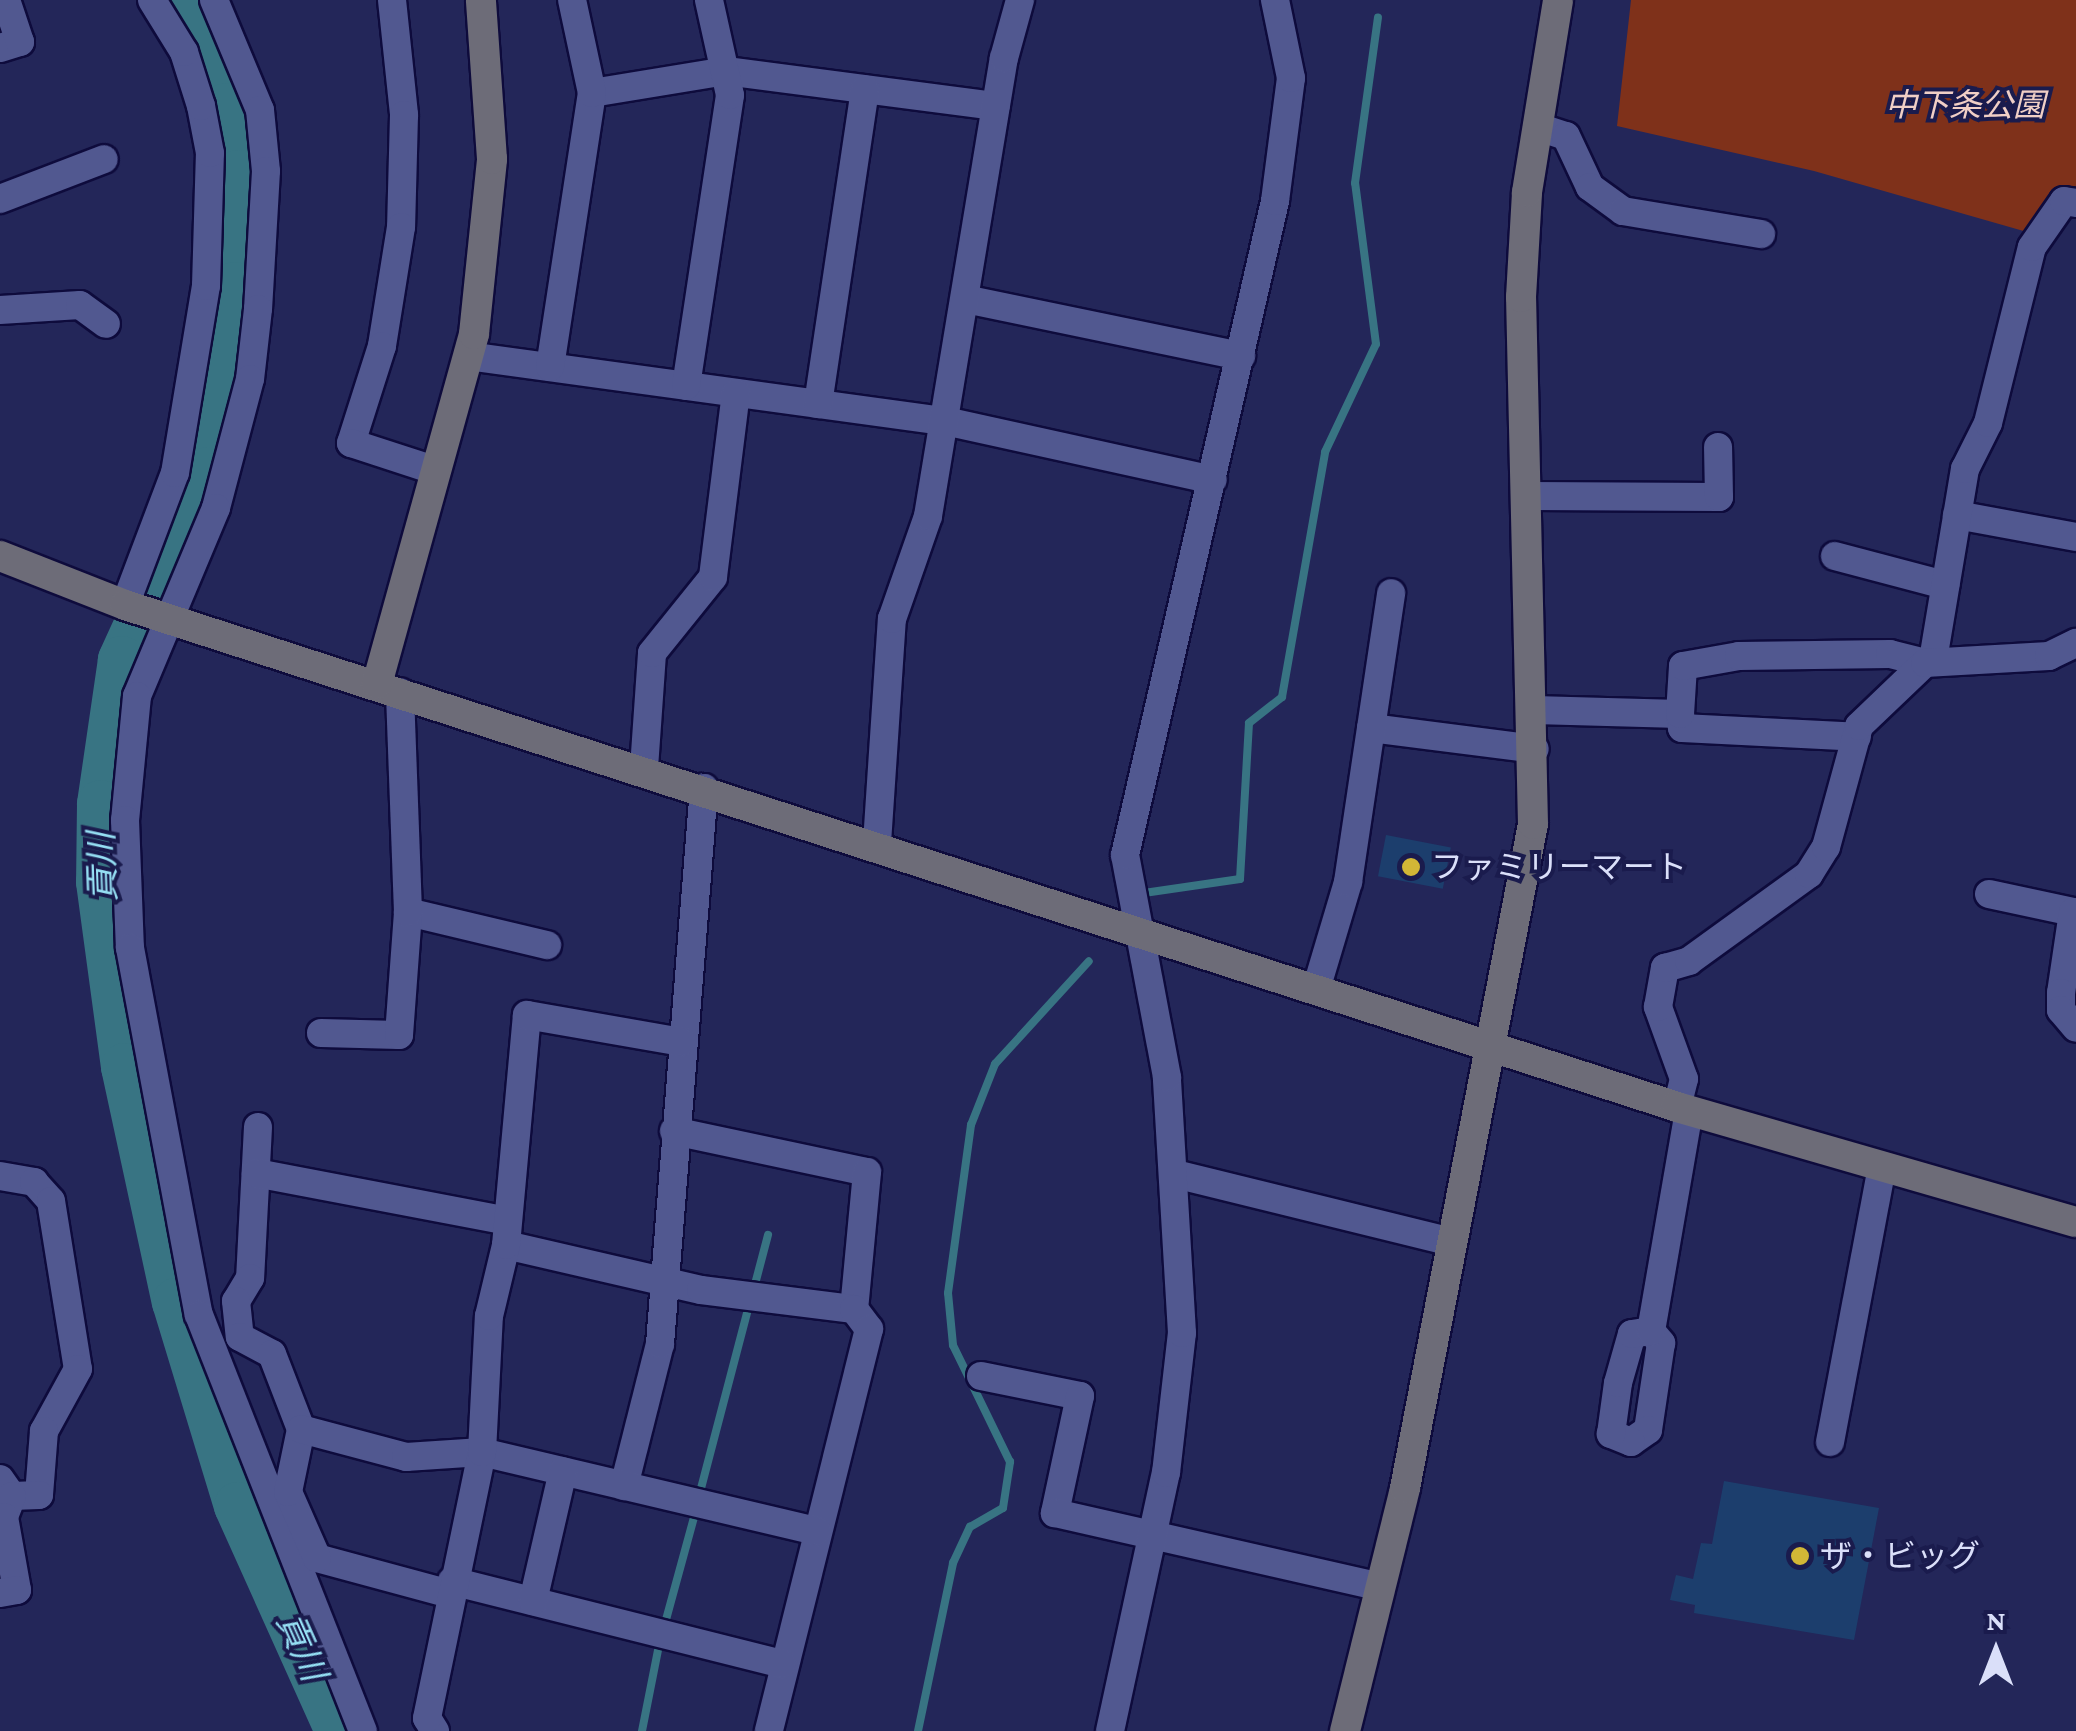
<!DOCTYPE html>
<html>
<head>
<meta charset="utf-8">
<style>
  body { margin:0 }
  #map { position:relative; width:2076px; height:1731px; overflow:hidden; background:#232659; font-family:"Crimson Pro","Noto Sans JP",serif }
  div>[style] { position:absolute }
  .green>* { inset:0; background:#7f311a }
  .stream>* { height:8px; margin:-4px; padding:0 4px; transform-origin:4px; border-radius:4px; background:#387483 }
  .river>* { height:48px; margin:-24px; padding:0 24px; transform-origin:24px; border-radius:24px; background:#387483 }
  .building>* { inset:0; background:#1c3e6d; transform-origin:0 0 }
  .roads { filter:drop-shadow(2px 0 #0e0b3c) drop-shadow(-2px 0 #0e0b3c) drop-shadow(0 2px #0e0b3c) drop-shadow(0 -2px #0e0b3c) }
  .street>* { height:28px; margin:-14px; padding:0 14px; transform-origin:14px; border-radius:14px; background:#515890 }
  .secondary>* { height:30px; margin:-15px; padding:0 15px; transform-origin:15px; border-radius:15px; background:#6d6c78 }
  .dots>* { width:28px; height:28px; translate:-50% -50%; box-sizing:border-box; border:5px solid #1a1b4d; border-radius:50% }
  span { translate:-50% -50%; white-space:nowrap; text-align:center; line-height:1.15; -webkit-text-stroke:8px #1a1b4d; paint-order:stroke }
  .park-label { font-size:32px; color:#f0cfc6; font-style:italic }
  .poi-label { font-size:32px; color:#dadff9 }
  .left { translate:0 -50%; text-align:left }
  .water-label { font-size:35px; color:#96e0f4; font-style:italic }
  .north { position:absolute; left:1946px; top:1601px; width:100px; height:100px; -webkit-text-stroke:8px #1a1b4d; paint-order:stroke; rotate:0deg; font-size:28px; font-weight:700; line-height:40px; text-align:center; color:#dadff9 }
  .north::after { content:''; display:block; margin:auto; width:35px; height:45px; background:#dadff9; clip-path:polygon(50% 0,100% 100%,50% 72%,0 100%) }
</style>
</head>
<body>
<div id="map">
  <div class="green">
    <i style="clip-path:polygon(1631px 0,2076px 0,2076px 190px,2056px 187px,2027px 232px,1814px 171px,1617px 126px)"></i>
  </div>
  <div class="stream">
    <i style="left:1144px;top:893px;width:97px;rotate:-8.3deg"></i>
    <i style="left:1240px;top:879px;width:156px;rotate:-86.7deg"></i>
    <i style="left:1249px;top:723px;width:42px;rotate:-38.2deg"></i>
    <i style="left:1282px;top:697px;width:249px;rotate:-80deg"></i>
    <i style="left:1325px;top:452px;width:119px;rotate:-64.7deg"></i>
    <i style="left:1376px;top:344px;width:162px;rotate:-97.4deg"></i>
    <i style="left:1355px;top:183px;width:167px;rotate:-82.1deg"></i>
    <i style="left:754px;top:1288px;width:55px;rotate:-75.2deg"></i>
    <i style="left:699px;top:1496px;width:201px;rotate:-75.3deg"></i>
    <i style="left:664px;top:1627px;width:121px;rotate:-74.7deg"></i>
    <i style="left:642px;top:1731px;width:93px;rotate:-78.8deg"></i>
    <i style="left:918px;top:1731px;width:172px;rotate:-78.2deg"></i>
    <i style="left:953px;top:1563px;width:40px;rotate:-65deg"></i>
    <i style="left:970px;top:1527px;width:38px;rotate:-30deg"></i>
    <i style="left:1003px;top:1508px;width:47px;rotate:-81.3deg"></i>
    <i style="left:1010px;top:1462px;width:130px;rotate:-116deg"></i>
    <i style="left:953px;top:1345px;width:52px;rotate:-95.5deg"></i>
    <i style="left:948px;top:1293px;width:170px;rotate:-82.2deg"></i>
    <i style="left:971px;top:1125px;width:66px;rotate:-68.5deg"></i>
    <i style="left:995px;top:1064px;width:139px;rotate:-47.6deg"></i>
  </div>
  <div class="river">
    <i style="left:178px;top:0;width:117px;rotate:65.8deg"></i>
    <i style="left:226px;top:107px;width:68px;rotate:79.8deg"></i>
    <i style="left:238px;top:174px;width:112px;rotate:91.5deg"></i>
    <i style="left:235px;top:286px;width:187px;rotate:98.3deg"></i>
    <i style="left:208px;top:471px;width:208px;rotate:114.5deg"></i>
    <i style="left:122px;top:660px;width:146px;rotate:98.3deg"></i>
    <i style="left:101px;top:804px;width:78px;rotate:90.7deg"></i>
    <i style="left:100px;top:882px;width:187px;rotate:82.3deg"></i>
    <i style="left:125px;top:1067px;width:240px;rotate:77.8deg"></i>
    <i style="left:176px;top:1302px;width:213px;rotate:73.1deg"></i>
    <i style="left:238px;top:1506px;width:247px;rotate:65.8deg"></i>
  </div>
  <div class="building">
    <i style="left:1386px;top:835px;width:66px;height:42px;rotate:11deg"></i>
    <i style="clip-path:polygon(1724px 1481px,1879px 1508px,1854px 1640px,1694px 1613px,1695px 1605px,1670px 1600px,1676px 1575px,1693px 1579px,1701px 1543px,1712px 1544px)"></i>
  </div>
  <div class="roads">
    <div class="street">
      <i style="left:214px;top:0;width:119px;rotate:67.3deg"></i>
      <i style="left:260px;top:110px;width:61px;rotate:84.4deg"></i>
      <i style="left:266px;top:171px;width:138px;rotate:93.3deg"></i>
      <i style="left:258px;top:309px;width:70px;rotate:96.5deg"></i>
      <i style="left:250px;top:379px;width:133px;rotate:104.8deg"></i>
      <i style="left:216px;top:508px;width:204px;rotate:112.8deg"></i>
      <i style="left:137px;top:696px;width:125px;rotate:95.5deg"></i>
      <i style="left:125px;top:820px;width:128px;rotate:87.8deg"></i>
      <i style="left:130px;top:948px;width:373px;rotate:79.4deg"></i>
      <i style="left:199px;top:1315px;width:447px;rotate:68.5deg"></i>
      <i style="left:392px;top:0;width:116px;rotate:84deg"></i>
      <i style="left:404px;top:115px;width:112px;rotate:91.5deg"></i>
      <i style="left:401px;top:227px;width:121px;rotate:99.1deg"></i>
      <i style="left:382px;top:346px;width:102px;rotate:107.7deg"></i>
      <i style="left:351px;top:443px;width:90px;rotate:18deg"></i>
      <i style="left:0;top:48px;width:21px;rotate:-17deg"></i>
      <i style="left:20px;top:42px;width:44px;rotate:-108.4deg"></i>
      <i style="left:592px;top:93px;width:136px;rotate:-9.3deg"></i>
      <i style="left:726px;top:71px;width:272px;rotate:7.4deg"></i>
      <i style="left:1538px;top:127px;width:29px;rotate:18deg"></i>
      <i style="left:1566px;top:136px;width:56px;rotate:64.8deg"></i>
      <i style="left:1590px;top:187px;width:41px;rotate:36deg"></i>
      <i style="left:1623px;top:211px;width:140px;rotate:9.5deg"></i>
      <i style="left:0;top:199px;width:111px;rotate:-21deg"></i>
      <i style="left:965px;top:299px;width:282px;rotate:11.7deg"></i>
      <i style="left:0;top:310px;width:80px;rotate:-3.6deg"></i>
      <i style="left:80px;top:305px;width:32px;rotate:36deg"></i>
      <i style="left:468px;top:356px;width:481px;rotate:7.8deg"></i>
      <i style="left:945px;top:421px;width:274px;rotate:12.4deg"></i>
      <i style="left:550px;top:367px;width:277px;rotate:-81.3deg"></i>
      <i style="left:592px;top:93px;width:95px;rotate:-102.1deg"></i>
      <i style="left:686px;top:386px;width:294px;rotate:-81.4deg"></i>
      <i style="left:730px;top:95px;width:97px;rotate:-102.5deg"></i>
      <i style="left:818px;top:404px;width:318px;rotate:-81.5deg"></i>
      <i style="left:1528px;top:496px;width:191px;rotate:0.3deg"></i>
      <i style="left:1719px;top:497px;width:50px;rotate:-91.1deg"></i>
      <i style="left:1957px;top:515px;width:121px;rotate:10.5deg"></i>
      <i style="left:1835px;top:556px;width:114px;rotate:14.8deg"></i>
      <i style="left:125px;top:605px;width:141px;rotate:-69.3deg"></i>
      <i style="left:175px;top:473px;width:190px;rotate:-80.6deg"></i>
      <i style="left:206px;top:286px;width:133px;rotate:-88.3deg"></i>
      <i style="left:210px;top:153px;width:48px;rotate:-100.8deg"></i>
      <i style="left:201px;top:106px;width:57px;rotate:-107.5deg"></i>
      <i style="left:184px;top:52px;width:61px;rotate:-121.6deg"></i>
      <i style="left:1933px;top:660px;width:194px;rotate:-80.5deg"></i>
      <i style="left:1965px;top:469px;width:51px;rotate:-63.4deg"></i>
      <i style="left:1988px;top:423px;width:181px;rotate:-76deg"></i>
      <i style="left:2032px;top:247px;width:56px;rotate:-55.2deg"></i>
      <i style="left:2064px;top:201px;width:12px;rotate:9deg"></i>
      <i style="left:1534px;top:710px;width:146px;rotate:1.6deg"></i>
      <i style="left:1680px;top:714px;width:14px;rotate:82deg"></i>
      <i style="left:1682px;top:728px;width:175px;rotate:2.9deg"></i>
      <i style="left:1680px;top:714px;width:48px;rotate:-86.4deg"></i>
      <i style="left:1683px;top:666px;width:57px;rotate:-10.1deg"></i>
      <i style="left:1739px;top:656px;width:151px;rotate:-0.8deg"></i>
      <i style="left:1890px;top:654px;width:36px;rotate:14deg"></i>
      <i style="left:1371px;top:728px;width:165px;rotate:7.3deg"></i>
      <i style="left:644px;top:768px;width:115px;rotate:-86deg"></i>
      <i style="left:652px;top:653px;width:97px;rotate:-51.2deg"></i>
      <i style="left:713px;top:577px;width:185px;rotate:-82.9deg"></i>
      <i style="left:877px;top:843px;width:225px;rotate:-86.2deg"></i>
      <i style="left:892px;top:619px;width:109px;rotate:-70.7deg"></i>
      <i style="left:928px;top:516px;width:464px;rotate:-80.6deg"></i>
      <i style="left:1004px;top:58px;width:60px;rotate:-74.6deg"></i>
      <i style="left:1989px;top:894px;width:86px;rotate:12.1deg"></i>
      <i style="left:2073px;top:912px;width:82px;rotate:98.4deg"></i>
      <i style="left:2061px;top:993px;width:17px;rotate:90deg"></i>
      <i style="left:2061px;top:1010px;width:23px;rotate:50deg"></i>
      <i style="left:408px;top:912px;width:143px;rotate:13.4deg"></i>
      <i style="left:1317px;top:986px;width:109px;rotate:-73.4deg"></i>
      <i style="left:1348px;top:882px;width:292px;rotate:-81.5deg"></i>
      <i style="left:321px;top:1033px;width:78px;rotate:1.5deg"></i>
      <i style="left:399px;top:1035px;width:123px;rotate:-85.8deg"></i>
      <i style="left:408px;top:912px;width:220px;rotate:-92.1deg"></i>
      <i style="left:1677px;top:1107px;width:29px;rotate:-76deg"></i>
      <i style="left:1684px;top:1079px;width:77px;rotate:-109.9deg"></i>
      <i style="left:1658px;top:1007px;width:40px;rotate:-80deg"></i>
      <i style="left:1665px;top:968px;width:25px;rotate:-16deg"></i>
      <i style="left:1689px;top:961px;width:148px;rotate:-35.9deg"></i>
      <i style="left:1809px;top:874px;width:32px;rotate:-58deg"></i>
      <i style="left:1826px;top:847px;width:125px;rotate:-74.7deg"></i>
      <i style="left:1859px;top:726px;width:91px;rotate:-43.7deg"></i>
      <i style="left:1925px;top:663px;width:124px;rotate:-3.2deg"></i>
      <i style="left:2049px;top:656px;width:30px;rotate:-26deg"></i>
      <i style="left:258px;top:1127px;width:151px;rotate:93deg"></i>
      <i style="left:250px;top:1278px;width:27px;rotate:121deg"></i>
      <i style="left:236px;top:1301px;width:36px;rotate:84deg"></i>
      <i style="left:240px;top:1337px;width:36px;rotate:28deg"></i>
      <i style="left:272px;top:1354px;width:80px;rotate:68.9deg"></i>
      <i style="left:674px;top:1131px;width:197px;rotate:12deg"></i>
      <i style="left:867px;top:1172px;width:138px;rotate:95.4deg"></i>
      <i style="left:256px;top:1173px;width:256px;rotate:10.8deg"></i>
      <i style="left:1175px;top:1174px;width:284px;rotate:13.8deg"></i>
      <i style="left:0;top:1176px;width:35px;rotate:10deg"></i>
      <i style="left:34px;top:1182px;width:25px;rotate:48deg"></i>
      <i style="left:51px;top:1201px;width:170px;rotate:80.9deg"></i>
      <i style="left:78px;top:1369px;width:71px;rotate:118.7deg"></i>
      <i style="left:44px;top:1431px;width:64px;rotate:94.5deg"></i>
      <i style="left:39px;top:1495px;width:27px;rotate:178deg"></i>
      <i style="left:506px;top:1245px;width:200px;rotate:13deg"></i>
      <i style="left:701px;top:1290px;width:154px;rotate:7.1deg"></i>
      <i style="left:854px;top:1309px;width:25px;rotate:53deg"></i>
      <i style="left:869px;top:1329px;width:414px;rotate:104deg"></i>
      <i style="left:1651px;top:1331px;width:16px;rotate:50deg"></i>
      <i style="left:1661px;top:1343px;width:88px;rotate:98.5deg"></i>
      <i style="left:1648px;top:1430px;width:21px;rotate:145deg"></i>
      <i style="left:1631px;top:1442px;width:22px;rotate:-158deg"></i>
      <i style="left:1611px;top:1434px;width:51px;rotate:-82.2deg"></i>
      <i style="left:1618px;top:1383px;width:51px;rotate:-74.1deg"></i>
      <i style="left:1632px;top:1334px;width:19px;rotate:-9deg"></i>
      <i style="left:1651px;top:1331px;width:223px;rotate:-80.2deg"></i>
      <i style="left:981px;top:1376px;width:101px;rotate:11.4deg"></i>
      <i style="left:1080px;top:1396px;width:120px;rotate:102.1deg"></i>
      <i style="left:1055px;top:1513px;width:330px;rotate:12.8deg"></i>
      <i style="left:1830px;top:1442px;width:279px;rotate:-79.3deg"></i>
      <i style="left:0;top:1479px;width:21px;rotate:55deg"></i>
      <i style="left:12px;top:1496px;width:22px;rotate:111deg"></i>
      <i style="left:4px;top:1517px;width:74px;rotate:79.9deg"></i>
      <i style="left:17px;top:1590px;width:17px;rotate:170deg"></i>
      <i style="left:624px;top:1486px;width:146px;rotate:-75.8deg"></i>
      <i style="left:660px;top:1344px;width:558px;rotate:-85.48deg"></i>
      <i style="left:452px;top:1581px;width:340px;rotate:14.1deg"></i>
      <i style="left:450px;top:1594px;width:138px;rotate:-164.9deg"></i>
      <i style="left:317px;top:1558px;width:72px;rotate:-113.7deg"></i>
      <i style="left:288px;top:1492px;width:64px;rotate:-78.3deg"></i>
      <i style="left:301px;top:1429px;width:109px;rotate:14.9deg"></i>
      <i style="left:406px;top:1457px;width:76px;rotate:-3.8deg"></i>
      <i style="left:482px;top:1452px;width:344px;rotate:13.3deg"></i>
      <i style="left:533px;top:1601px;width:133px;rotate:-77deg"></i>
      <i style="left:435px;top:1731px;width:15px;rotate:-122deg"></i>
      <i style="left:427px;top:1718px;width:272px;rotate:-78.3deg"></i>
      <i style="left:482px;top:1452px;width:136px;rotate:-87.1deg"></i>
      <i style="left:489px;top:1316px;width:73px;rotate:-76.5deg"></i>
      <i style="left:506px;top:1245px;width:231px;rotate:-84.8deg"></i>
      <i style="left:527px;top:1015px;width:156px;rotate:9.9deg"></i>
      <i style="left:1110px;top:1731px;width:264px;rotate:-77.8deg"></i>
      <i style="left:1166px;top:1473px;width:141px;rotate:-83.5deg"></i>
      <i style="left:1182px;top:1333px;width:256px;rotate:-93.4deg"></i>
      <i style="left:1167px;top:1077px;width:226px;rotate:-100.7deg"></i>
      <i style="left:1125px;top:855px;width:671px;rotate:-77.08deg"></i>
      <i style="left:1275px;top:201px;width:124px;rotate:-82.6deg"></i>
      <i style="left:1291px;top:78px;width:80px;rotate:-101.6deg"></i>
    </div>
    <div class="secondary">
      <i style="left:0;top:556px;width:134px;rotate:21.4deg"></i>
      <i style="left:125px;top:605px;width:1631px;rotate:17.92deg"></i>
      <i style="left:1677px;top:1107px;width:415px;rotate:16.1deg"></i>
      <i style="left:377px;top:684px;width:363px;rotate:-74.5deg"></i>
      <i style="left:474px;top:334px;width:176px;rotate:-84.1deg"></i>
      <i style="left:492px;top:159px;width:159px;rotate:-94deg"></i>
      <i style="left:1345px;top:1731px;width:250px;rotate:-76.1deg"></i>
      <i style="left:1405px;top:1488px;width:676px;rotate:-79.09deg"></i>
      <i style="left:1533px;top:824px;width:527px;rotate:-91.3deg"></i>
      <i style="left:1521px;top:297px;width:105px;rotate:-86.7deg"></i>
      <i style="left:1527px;top:192px;width:194px;rotate:-80.8deg"></i>
    </div>
  </div>
  <div class="dots">
    <i style="left:1411px;top:867px;background:#d2b736"></i>
    <i style="left:1800px;top:1556px;background:#d2b736"></i>
  </div>
  <div class="park-label">
    <span style="left:1965px;top:105px">中下条公園</span>
  </div>
  <div class="poi-label">
    <span class="left" style="left:1431px;top:867px">ファミリーマート</span>
    <span class="left" style="left:1820px;top:1556px">ザ・ビッグ</span>
  </div>
  <div class="water-label">
    <span style="left:103px;top:867px;rotate:-92deg">貢川</span>
    <span style="left:301px;top:1647px;rotate:66deg">貢川</span>
  </div>
  <div class="north">N</div>
</div>
</body>
</html>
